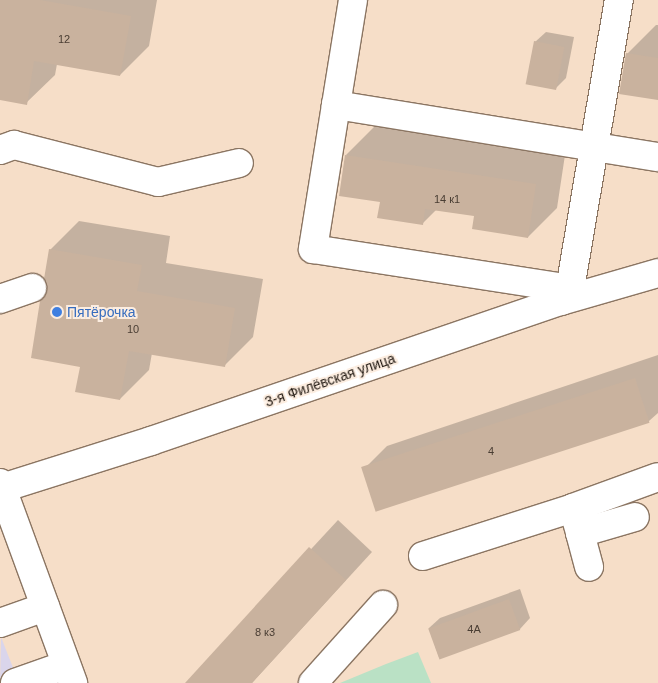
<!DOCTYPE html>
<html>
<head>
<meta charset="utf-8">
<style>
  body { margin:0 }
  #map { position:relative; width:658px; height:683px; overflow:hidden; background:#f6dec8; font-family:Arial,sans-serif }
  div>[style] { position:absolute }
  .commercial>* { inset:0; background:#dad5eb }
  .green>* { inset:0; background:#bae1c5 }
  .shadow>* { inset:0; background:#0003 }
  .building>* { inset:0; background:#c9b29e; transform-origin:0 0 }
  .roads { filter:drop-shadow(1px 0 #8b7562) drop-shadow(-1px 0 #8b7562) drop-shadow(0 1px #8b7562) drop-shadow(0 -1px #8b7562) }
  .minor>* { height:28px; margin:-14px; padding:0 14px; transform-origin:14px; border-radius:14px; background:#fff }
  .dots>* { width:14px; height:14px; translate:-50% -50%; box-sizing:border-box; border:2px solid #fcede0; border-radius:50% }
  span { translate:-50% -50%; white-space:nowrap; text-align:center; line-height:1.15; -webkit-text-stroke:4px #fcede0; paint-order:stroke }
  .number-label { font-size:11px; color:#493d33 }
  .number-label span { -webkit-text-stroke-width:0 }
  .shop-label { font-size:14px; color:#366cbe }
  .left { translate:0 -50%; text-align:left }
  .street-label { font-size:14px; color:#1e160f }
</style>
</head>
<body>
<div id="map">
  <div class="commercial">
    <i style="clip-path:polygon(1px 637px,19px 683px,0 683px)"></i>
  </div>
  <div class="green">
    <i style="clip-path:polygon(418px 652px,431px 683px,340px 683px,386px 664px)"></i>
  </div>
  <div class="shadow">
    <i style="clip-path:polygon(0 0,157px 0,149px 46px,120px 75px,57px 64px,55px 75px,26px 103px,0 99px)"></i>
    <i style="clip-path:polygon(656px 25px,658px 25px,658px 99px,627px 54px)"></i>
    <i style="clip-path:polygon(546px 32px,574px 37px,566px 78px,555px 89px,535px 42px)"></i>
    <i style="clip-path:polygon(375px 126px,565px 155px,557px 208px,528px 237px,476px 215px,437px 209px,422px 224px,382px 201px,346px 155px)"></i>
    <i style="clip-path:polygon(79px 221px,170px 236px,166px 263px,263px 279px,253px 337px,224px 366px,152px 353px,149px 370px,120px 399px,81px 366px,49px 291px,50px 250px)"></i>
    <i style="clip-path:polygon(658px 355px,658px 413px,649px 421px,363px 470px,387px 446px)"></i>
    <i style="clip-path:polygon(338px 520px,372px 552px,252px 683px,187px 683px)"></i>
    <i style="clip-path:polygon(520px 589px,530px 618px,520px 629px,439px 657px,429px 628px,440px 618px)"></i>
  </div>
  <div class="building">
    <i style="clip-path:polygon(0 0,40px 0,131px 16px,120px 76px,34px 61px,27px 105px,0 100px)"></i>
    <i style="left:534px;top:41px;width:31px;height:44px;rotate:11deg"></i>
    <i style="clip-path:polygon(626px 53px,658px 58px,658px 100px,619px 94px)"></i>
    <i style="clip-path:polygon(345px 155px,536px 184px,528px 238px,472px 229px,474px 216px,425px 209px,423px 225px,377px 218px,380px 202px,339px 196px)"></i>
    <i style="clip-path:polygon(49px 249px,142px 265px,137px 291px,235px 308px,225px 367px,129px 351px,120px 400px,75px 392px,80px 367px,31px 358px,40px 301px,47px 290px,44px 279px)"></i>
    <i style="left:635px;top:378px;width:47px;height:288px;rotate:72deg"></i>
    <i style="clip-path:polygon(309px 547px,346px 580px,252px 683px,185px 683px)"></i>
    <i style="left:509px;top:599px;width:33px;height:86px;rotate:70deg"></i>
  </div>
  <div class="roads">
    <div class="minor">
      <i style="left:353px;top:0;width:106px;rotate:99.2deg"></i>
      <i style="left:336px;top:105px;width:326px;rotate:9.2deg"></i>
      <i style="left:336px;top:105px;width:146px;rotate:99.1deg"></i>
      <i style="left:313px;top:249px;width:260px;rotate:8.8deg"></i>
      <i style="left:0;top:150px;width:15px;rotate:-20deg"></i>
      <i style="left:14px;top:145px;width:149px;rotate:14.4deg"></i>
      <i style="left:158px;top:182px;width:83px;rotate:-13.2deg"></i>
      <i style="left:0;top:299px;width:34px;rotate:-19deg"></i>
      <i style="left:561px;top:301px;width:15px;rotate:-53deg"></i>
      <i style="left:570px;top:289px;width:293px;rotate:-80.4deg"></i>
      <i style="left:0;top:483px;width:213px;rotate:69.9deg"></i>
      <i style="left:2px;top:488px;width:156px;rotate:-17.5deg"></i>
      <i style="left:151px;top:441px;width:433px;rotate:-18.9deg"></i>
      <i style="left:561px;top:301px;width:101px;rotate:-16.1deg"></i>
      <i style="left:573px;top:508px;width:26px;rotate:74deg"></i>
      <i style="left:580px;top:533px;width:57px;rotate:-16.2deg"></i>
      <i style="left:580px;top:533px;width:35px;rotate:75deg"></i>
      <i style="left:423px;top:556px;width:157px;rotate:-17.7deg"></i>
      <i style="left:573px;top:508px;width:90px;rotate:-20deg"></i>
      <i style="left:0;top:623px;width:48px;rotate:-19.6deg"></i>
      <i style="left:15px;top:683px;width:54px;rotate:-19.4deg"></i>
      <i style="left:313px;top:683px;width:105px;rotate:-48.1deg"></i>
    </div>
  </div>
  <div class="dots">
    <i style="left:57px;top:312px;background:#3f7fe0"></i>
  </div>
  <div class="number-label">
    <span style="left:64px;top:39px">12</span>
    <span style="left:447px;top:199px">14 к1</span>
    <span style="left:133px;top:329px">10</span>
    <span style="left:491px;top:451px">4</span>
    <span style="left:474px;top:629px">4А</span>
    <span style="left:265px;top:632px">8 к3</span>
  </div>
  <div class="shop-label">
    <span class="left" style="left:67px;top:312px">Пятёрочка</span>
  </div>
  <div class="street-label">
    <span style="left:330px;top:380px;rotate:-19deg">3-я Филёвская улица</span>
  </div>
</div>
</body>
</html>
